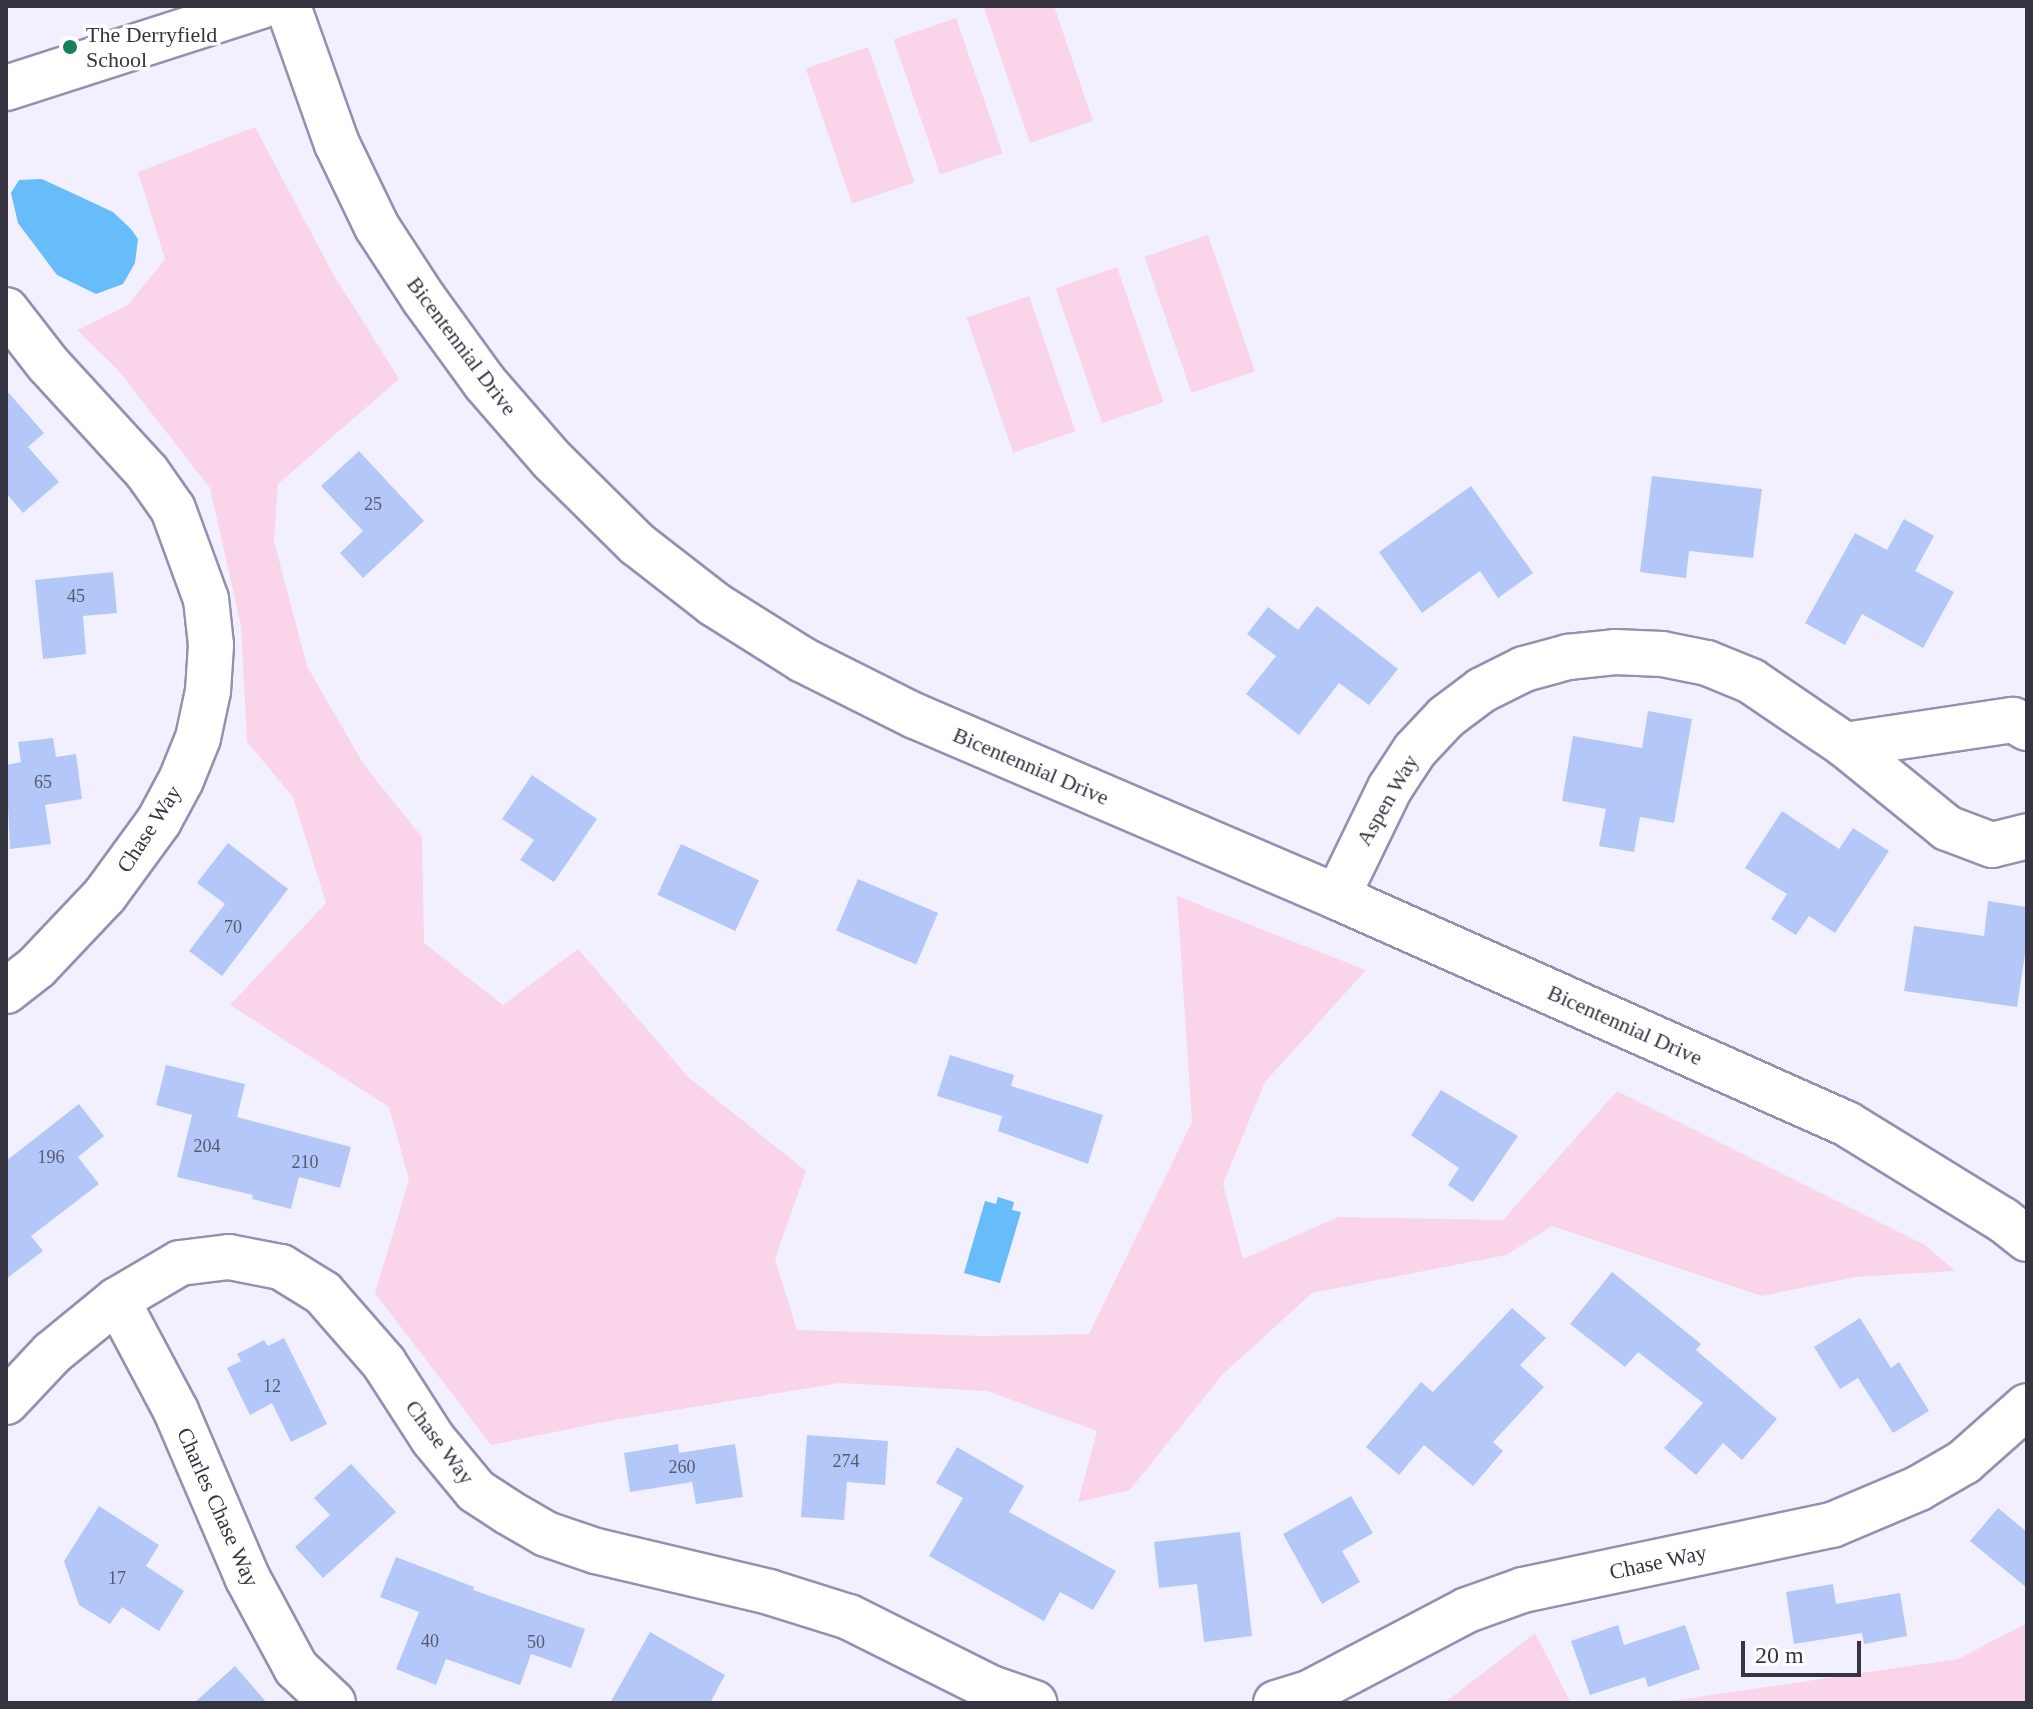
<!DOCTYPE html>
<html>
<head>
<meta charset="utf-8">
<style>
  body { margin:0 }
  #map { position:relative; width:2033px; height:1709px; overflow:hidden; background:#f2f0ff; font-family:Georgia,serif }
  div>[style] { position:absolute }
  .green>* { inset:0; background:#fad5e9; transform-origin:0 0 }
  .water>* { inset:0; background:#67bdfa }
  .building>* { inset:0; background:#b3c8f9; transform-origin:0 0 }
  .roads { filter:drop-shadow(2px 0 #958fb1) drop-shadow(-2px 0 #958fb1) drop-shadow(0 2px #958fb1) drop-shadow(0 -2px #958fb1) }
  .minor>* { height:44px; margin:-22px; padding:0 22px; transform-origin:22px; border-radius:22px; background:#fff }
  .dots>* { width:22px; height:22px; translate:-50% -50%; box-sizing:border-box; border:4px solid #fff; border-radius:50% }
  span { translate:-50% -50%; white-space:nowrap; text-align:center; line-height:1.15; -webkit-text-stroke:7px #fff; paint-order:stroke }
  .number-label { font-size:18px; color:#565970 }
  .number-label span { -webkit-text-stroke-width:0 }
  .poi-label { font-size:22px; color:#373442 }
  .left { translate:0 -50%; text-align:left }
  .street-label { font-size:22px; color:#373442 }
  .frame { position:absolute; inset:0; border:8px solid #373442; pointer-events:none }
  .scale { position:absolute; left:1741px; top:1641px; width:120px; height:36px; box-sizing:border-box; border:4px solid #373442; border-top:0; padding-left:10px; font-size:24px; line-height:28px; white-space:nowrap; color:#373442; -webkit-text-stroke:6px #fff; paint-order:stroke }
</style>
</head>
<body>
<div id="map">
  <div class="green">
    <i style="clip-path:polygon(988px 6px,1054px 6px,1093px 121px,1030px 143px,984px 8px)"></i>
    <i style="left:956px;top:18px;width:143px;height:66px;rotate:71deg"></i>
    <i style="left:868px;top:47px;width:143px;height:66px;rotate:71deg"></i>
    <i style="clip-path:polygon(255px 127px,332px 272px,399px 379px,278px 484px,274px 541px,307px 666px,364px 765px,422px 837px,424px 943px,503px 1005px,578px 949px,688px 1077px,806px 1171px,775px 1259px,797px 1330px,984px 1336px,1089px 1334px,1192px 1122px,1177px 896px,1366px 970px,1265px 1082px,1223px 1184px,1243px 1259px,1338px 1217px,1503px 1220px,1617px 1091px,1925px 1245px,1955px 1271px,1855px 1277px,1762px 1296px,1552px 1226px,1506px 1255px,1312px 1293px,1223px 1374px,1130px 1490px,1078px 1502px,1097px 1431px,987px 1391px,840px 1383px,614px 1420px,491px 1445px,375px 1293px,409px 1180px,389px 1107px,230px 1005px,326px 903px,293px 797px,247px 742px,241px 626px,210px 488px,117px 369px,77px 330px,128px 305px,165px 259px,138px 172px)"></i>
    <i style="left:1208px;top:235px;width:144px;height:67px;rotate:71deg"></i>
    <i style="left:1117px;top:267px;width:143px;height:65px;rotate:71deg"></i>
    <i style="left:1029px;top:296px;width:143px;height:66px;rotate:71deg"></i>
    <i style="clip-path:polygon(2027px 1623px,2027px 1703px,1657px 1703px,1958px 1659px)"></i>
    <i style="clip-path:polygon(1535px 1633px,1571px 1703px,1444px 1703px)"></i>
  </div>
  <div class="water">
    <i style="clip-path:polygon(42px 179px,113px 212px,131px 229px,138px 239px,135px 263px,123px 284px,96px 294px,57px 275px,18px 223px,11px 193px,19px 180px)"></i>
    <i style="clip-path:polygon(998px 1197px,1014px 1202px,1012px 1210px,1021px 1212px,1000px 1283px,964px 1273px,985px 1201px,996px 1204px)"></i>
  </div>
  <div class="building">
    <i style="clip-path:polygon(6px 390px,44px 433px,28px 447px,59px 482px,23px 513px,6px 493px)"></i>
    <i style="clip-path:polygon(359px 451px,424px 521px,363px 578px,340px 553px,363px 531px,321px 486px)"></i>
    <i style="clip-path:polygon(1652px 476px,1762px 489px,1753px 558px,1689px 551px,1686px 578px,1640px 572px)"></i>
    <i style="clip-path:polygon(1471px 486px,1533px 573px,1498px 598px,1480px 571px,1422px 613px,1379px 552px)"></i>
    <i style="clip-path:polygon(1904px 519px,1934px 536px,1915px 571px,1954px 592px,1923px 648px,1862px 614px,1845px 645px,1805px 623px,1855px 533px,1887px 550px)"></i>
    <i style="clip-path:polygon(113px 572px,117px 613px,83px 616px,86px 654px,43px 659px,35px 580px)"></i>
    <i style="clip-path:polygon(1317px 606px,1398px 669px,1369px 705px,1339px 683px,1299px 735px,1246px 694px,1276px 656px,1247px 634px,1268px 607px,1298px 630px)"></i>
    <i style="clip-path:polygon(1648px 711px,1692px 719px,1674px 823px,1640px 817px,1634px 852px,1599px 846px,1606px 809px,1562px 801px,1573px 736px,1642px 748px)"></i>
    <i style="clip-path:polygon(53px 738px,56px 757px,76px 754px,82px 799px,45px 805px,51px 844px,10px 849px,6px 765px,21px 762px,18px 742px)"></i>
    <i style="clip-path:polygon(532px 775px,597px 819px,554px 882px,520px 860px,534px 840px,502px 819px)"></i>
    <i style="clip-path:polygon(1782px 811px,1839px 849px,1853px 828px,1889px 851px,1835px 933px,1809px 916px,1796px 935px,1771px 919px,1787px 894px,1745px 868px)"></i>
    <i style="clip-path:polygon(228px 843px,288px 889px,222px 976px,189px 951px,225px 904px,197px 883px)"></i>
    <i style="left:681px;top:844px;width:86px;height:56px;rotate:25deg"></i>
    <i style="left:858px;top:879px;width:87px;height:56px;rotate:23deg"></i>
    <i style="clip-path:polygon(1988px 901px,2027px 907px,2027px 941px,2017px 1007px,1904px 991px,1914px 926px,1984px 936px)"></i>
    <i style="clip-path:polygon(950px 1055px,1014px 1075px,1011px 1086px,1103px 1115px,1088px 1164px,998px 1131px,1002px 1116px,937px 1096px)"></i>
    <i style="clip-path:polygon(166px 1065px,245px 1084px,237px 1117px,351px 1147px,340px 1188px,299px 1177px,291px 1209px,252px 1199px,253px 1195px,177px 1177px,192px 1115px,156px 1105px)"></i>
    <i style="clip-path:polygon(1441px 1090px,1518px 1136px,1473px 1202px,1448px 1185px,1459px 1168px,1411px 1135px)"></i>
    <i style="clip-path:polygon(79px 1104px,104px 1136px,78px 1157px,99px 1184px,31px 1236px,43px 1251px,6px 1279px,6px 1161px)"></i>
    <i style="clip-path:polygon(1612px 1272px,1701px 1344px,1696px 1350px,1777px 1419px,1742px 1460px,1723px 1443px,1696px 1475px,1664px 1448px,1703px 1403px,1638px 1352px,1625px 1367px,1570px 1324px)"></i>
    <i style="clip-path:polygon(1512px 1308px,1546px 1338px,1520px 1365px,1544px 1387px,1493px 1442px,1503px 1451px,1473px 1486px,1424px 1445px,1399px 1475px,1366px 1447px,1421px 1382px,1433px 1392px)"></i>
    <i style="clip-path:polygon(1860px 1318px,1891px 1368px,1899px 1362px,1929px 1411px,1893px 1433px,1858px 1378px,1840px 1389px,1814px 1347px)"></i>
    <i style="clip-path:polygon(284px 1338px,327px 1424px,291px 1442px,272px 1403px,250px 1415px,227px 1368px,241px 1361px,237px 1354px,264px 1340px,268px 1346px)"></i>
    <i style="clip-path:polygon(807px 1435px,888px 1441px,885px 1485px,847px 1482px,844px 1520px,801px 1517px)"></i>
    <i style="clip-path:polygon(678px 1444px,679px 1453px,735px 1444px,743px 1497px,696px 1504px,692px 1482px,630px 1492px,624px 1453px)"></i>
    <i style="clip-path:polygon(957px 1447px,1024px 1486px,1009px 1512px,1116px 1571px,1093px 1610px,1060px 1592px,1044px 1621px,929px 1556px,963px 1498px,936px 1483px)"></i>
    <i style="clip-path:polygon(351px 1464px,396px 1512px,323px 1578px,295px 1547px,330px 1515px,314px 1498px)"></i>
    <i style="clip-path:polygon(1351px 1496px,1373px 1533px,1342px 1551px,1360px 1582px,1322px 1604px,1283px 1534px)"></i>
    <i style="clip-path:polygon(99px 1506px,159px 1545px,146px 1566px,184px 1591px,159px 1631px,122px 1607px,110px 1624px,79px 1605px,64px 1561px)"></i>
    <i style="clip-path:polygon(1998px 1508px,2027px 1532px,2027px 1588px,1970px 1541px)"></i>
    <i style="clip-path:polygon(1240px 1532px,1252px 1636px,1204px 1642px,1197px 1584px,1159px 1588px,1154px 1542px)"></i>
    <i style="clip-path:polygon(396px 1557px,474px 1587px,473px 1590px,585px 1629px,571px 1668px,531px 1654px,520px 1685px,446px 1659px,436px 1685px,396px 1669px,419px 1612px,380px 1597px)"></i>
    <i style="clip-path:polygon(1833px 1584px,1836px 1604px,1900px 1593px,1907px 1636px,1864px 1644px,1862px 1633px,1794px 1644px,1786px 1592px)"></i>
    <i style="clip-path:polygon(1618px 1625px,1624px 1645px,1685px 1625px,1700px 1669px,1648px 1687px,1645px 1677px,1590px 1695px,1571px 1641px)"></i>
    <i style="clip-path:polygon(650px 1632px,725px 1675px,710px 1703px,610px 1703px)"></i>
    <i style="clip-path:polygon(235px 1666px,267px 1703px,194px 1703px)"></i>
  </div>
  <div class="roads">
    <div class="minor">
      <i style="left:288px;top:6px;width:146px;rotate:70.5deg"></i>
      <i style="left:337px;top:144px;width:92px;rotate:64.3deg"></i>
      <i style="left:377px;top:227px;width:86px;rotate:56.9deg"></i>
      <i style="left:424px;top:299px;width:104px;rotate:54deg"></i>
      <i style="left:485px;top:383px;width:102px;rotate:49deg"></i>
      <i style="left:552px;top:460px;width:120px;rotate:44.7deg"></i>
      <i style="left:637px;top:544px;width:98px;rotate:37.9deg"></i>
      <i style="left:714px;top:604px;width:105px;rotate:32.2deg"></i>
      <i style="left:803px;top:660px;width:125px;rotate:26.6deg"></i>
      <i style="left:915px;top:716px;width:459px;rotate:23.2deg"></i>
      <i style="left:1337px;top:897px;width:558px;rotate:23.99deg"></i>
      <i style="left:1847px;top:1124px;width:183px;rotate:31.6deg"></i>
      <i style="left:2003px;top:1220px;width:31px;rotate:38deg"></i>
      <i style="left:6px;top:88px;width:268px;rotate:-17.8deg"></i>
      <i style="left:6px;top:310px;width:68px;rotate:52.1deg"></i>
      <i style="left:48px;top:364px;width:147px;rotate:47.5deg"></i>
      <i style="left:147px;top:472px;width:45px;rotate:54.9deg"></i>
      <i style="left:173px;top:509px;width:96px;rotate:69.9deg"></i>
      <i style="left:206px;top:599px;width:46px;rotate:83.8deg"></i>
      <i style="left:211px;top:645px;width:46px;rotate:93.7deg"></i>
      <i style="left:208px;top:691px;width:48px;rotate:102deg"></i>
      <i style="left:198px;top:738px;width:45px;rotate:112deg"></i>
      <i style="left:181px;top:780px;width:47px;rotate:118.2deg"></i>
      <i style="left:159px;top:821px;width:92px;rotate:126.1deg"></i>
      <i style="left:105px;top:895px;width:99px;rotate:133.4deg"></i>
      <i style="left:37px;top:967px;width:39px;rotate:142deg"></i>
      <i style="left:1845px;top:745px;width:170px;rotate:-8.5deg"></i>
      <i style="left:2013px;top:720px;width:16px;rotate:30deg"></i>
      <i style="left:1337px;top:897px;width:121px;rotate:-64.1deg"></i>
      <i style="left:1390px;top:788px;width:45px;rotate:-56.7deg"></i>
      <i style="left:1415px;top:750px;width:45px;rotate:-46.8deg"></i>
      <i style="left:1446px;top:717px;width:45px;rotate:-36.9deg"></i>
      <i style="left:1482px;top:690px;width:47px;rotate:-26.6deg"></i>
      <i style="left:1524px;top:669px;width:46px;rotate:-15.3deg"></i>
      <i style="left:1568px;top:657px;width:47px;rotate:-6.1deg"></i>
      <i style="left:1615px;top:652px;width:47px;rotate:2.4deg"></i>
      <i style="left:1662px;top:654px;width:46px;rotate:11.3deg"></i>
      <i style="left:1707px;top:663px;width:48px;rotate:22.2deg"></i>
      <i style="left:1751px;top:681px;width:114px;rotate:34.2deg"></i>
      <i style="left:1845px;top:745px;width:132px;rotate:39.1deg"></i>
      <i style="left:1947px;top:828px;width:48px;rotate:20.7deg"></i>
      <i style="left:1992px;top:845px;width:36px;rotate:-14deg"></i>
      <i style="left:117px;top:1300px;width:126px;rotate:62deg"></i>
      <i style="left:176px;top:1411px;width:181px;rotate:66.8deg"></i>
      <i style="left:247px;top:1577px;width:103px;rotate:61.7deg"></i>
      <i style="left:296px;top:1668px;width:51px;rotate:43.4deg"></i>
      <i style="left:6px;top:1402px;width:67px;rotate:-46.8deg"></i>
      <i style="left:52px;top:1353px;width:84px;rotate:-39.2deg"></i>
      <i style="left:117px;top:1300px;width:73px;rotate:-30.4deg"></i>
      <i style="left:180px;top:1263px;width:49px;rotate:-7deg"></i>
      <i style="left:229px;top:1257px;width:53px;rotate:10.9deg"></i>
      <i style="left:281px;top:1267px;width:49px;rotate:31.8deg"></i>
      <i style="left:323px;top:1293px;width:93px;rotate:48.9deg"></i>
      <i style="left:384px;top:1363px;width:90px;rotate:57.2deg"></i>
      <i style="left:433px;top:1439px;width:67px;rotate:50.4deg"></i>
      <i style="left:476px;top:1491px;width:38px;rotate:33deg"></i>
      <i style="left:508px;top:1512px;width:44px;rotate:30.1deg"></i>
      <i style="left:546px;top:1534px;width:53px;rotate:18.8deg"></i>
      <i style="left:596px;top:1551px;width:178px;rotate:13.3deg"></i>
      <i style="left:769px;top:1592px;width:84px;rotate:17.4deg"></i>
      <i style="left:849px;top:1617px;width:159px;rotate:26.6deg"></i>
      <i style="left:991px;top:1688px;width:46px;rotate:19.2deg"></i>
      <i style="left:1276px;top:1703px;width:34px;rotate:-17deg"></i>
      <i style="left:1309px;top:1693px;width:178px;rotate:-27.7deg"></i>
      <i style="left:1467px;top:1610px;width:59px;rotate:-19.7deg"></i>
      <i style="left:1523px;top:1590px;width:316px;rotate:-11.9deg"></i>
      <i style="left:1832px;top:1525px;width:95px;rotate:-23deg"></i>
      <i style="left:1919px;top:1488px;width:52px;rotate:-30deg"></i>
      <i style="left:1964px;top:1462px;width:84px;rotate:-41.6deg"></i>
    </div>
  </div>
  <div class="dots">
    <i style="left:70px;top:47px;background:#16805c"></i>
  </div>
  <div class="number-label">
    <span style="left:373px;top:504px">25</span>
    <span style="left:76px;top:596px">45</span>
    <span style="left:43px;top:782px">65</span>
    <span style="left:233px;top:927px">70</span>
    <span style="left:207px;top:1146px">204</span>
    <span style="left:51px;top:1157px">196</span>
    <span style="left:305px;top:1162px">210</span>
    <span style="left:272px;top:1386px">12</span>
    <span style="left:846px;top:1461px">274</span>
    <span style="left:682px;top:1467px">260</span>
    <span style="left:117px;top:1578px">17</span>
    <span style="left:430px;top:1641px">40</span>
    <span style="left:536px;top:1642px">50</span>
  </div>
  <div class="poi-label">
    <span class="left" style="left:86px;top:47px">The Derryfield<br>School</span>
  </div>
  <div class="street-label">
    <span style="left:462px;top:346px;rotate:53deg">Bicentennial Drive</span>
    <span style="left:1031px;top:766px;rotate:23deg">Bicentennial Drive</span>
    <span style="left:1387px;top:800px;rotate:-60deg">Aspen Way</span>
    <span style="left:149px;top:829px;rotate:-57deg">Chase Way</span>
    <span style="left:1625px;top:1025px;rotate:24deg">Bicentennial Drive</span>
    <span style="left:440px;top:1442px;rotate:53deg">Chase Way</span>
    <span style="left:218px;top:1507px;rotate:66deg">Charles Chase Way</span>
    <span style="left:1658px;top:1562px;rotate:-12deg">Chase Way</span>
  </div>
  <div class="frame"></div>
  <div class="scale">20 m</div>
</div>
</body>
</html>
